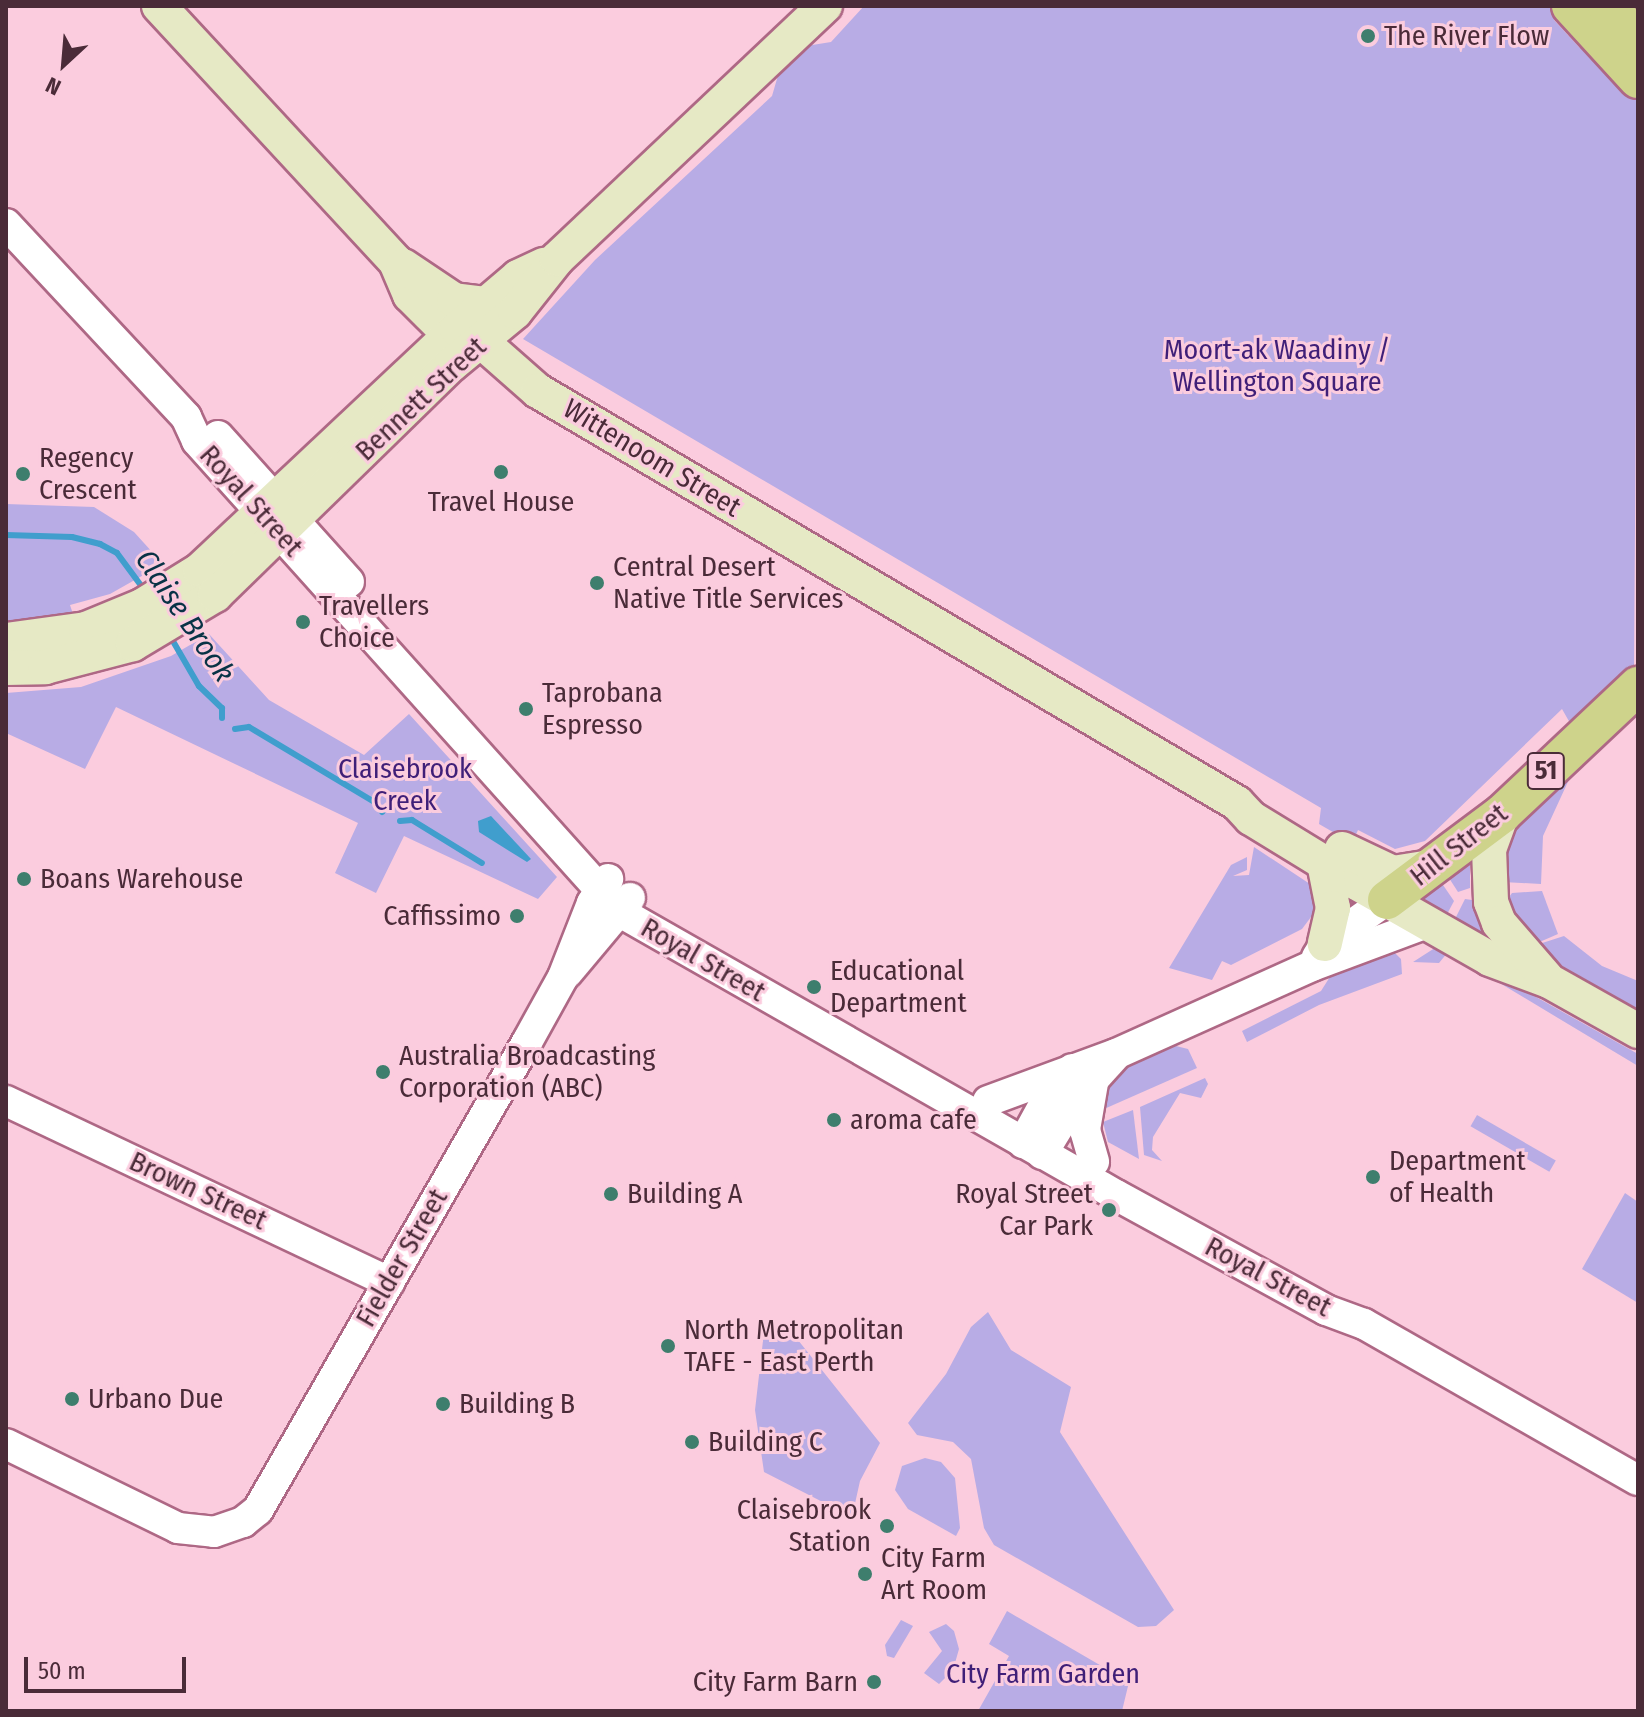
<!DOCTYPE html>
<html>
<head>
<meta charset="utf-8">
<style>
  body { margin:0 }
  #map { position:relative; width:1644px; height:1717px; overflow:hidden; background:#fbccde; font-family:"Fira Sans Condensed",sans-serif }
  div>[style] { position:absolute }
  .green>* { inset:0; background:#b8ace5; transform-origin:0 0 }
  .water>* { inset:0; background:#409ecd }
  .stream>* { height:6px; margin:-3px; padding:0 3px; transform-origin:3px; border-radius:3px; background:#409ecd }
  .roads { filter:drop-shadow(2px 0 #ae6885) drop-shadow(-2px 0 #ae6885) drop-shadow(0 2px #ae6885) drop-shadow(0 -2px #ae6885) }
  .tertiary>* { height:30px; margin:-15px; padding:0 15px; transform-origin:15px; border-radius:15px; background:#fff }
  .secondary>* { height:34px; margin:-17px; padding:0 17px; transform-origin:17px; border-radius:17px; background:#e6e9c5 }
  .primary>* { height:38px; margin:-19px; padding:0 19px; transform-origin:19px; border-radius:19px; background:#ced38b }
  .dots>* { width:22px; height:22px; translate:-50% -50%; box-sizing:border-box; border:4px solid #fbccde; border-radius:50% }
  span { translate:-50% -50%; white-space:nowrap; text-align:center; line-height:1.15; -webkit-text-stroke:6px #fbccde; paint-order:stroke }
  .shield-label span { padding:2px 6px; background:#fbccde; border:2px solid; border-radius:6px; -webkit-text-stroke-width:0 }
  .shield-label { font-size:26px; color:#4a2b38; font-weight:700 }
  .poi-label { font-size:28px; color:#4a2b38 }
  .left { translate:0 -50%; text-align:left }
  .right { translate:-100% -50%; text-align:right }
  .park-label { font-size:28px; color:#3f1f78 }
  .street-label { font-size:28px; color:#4a2b38 }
  .water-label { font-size:30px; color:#083346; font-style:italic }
  .frame { position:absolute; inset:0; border:8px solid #4a2b38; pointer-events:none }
  .north { position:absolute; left:24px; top:24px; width:80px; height:80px; -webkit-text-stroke:6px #fbccde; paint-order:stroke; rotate:206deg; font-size:22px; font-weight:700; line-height:32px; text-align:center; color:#4a2b38 }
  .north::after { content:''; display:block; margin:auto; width:28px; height:36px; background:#4a2b38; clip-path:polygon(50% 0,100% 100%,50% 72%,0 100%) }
  .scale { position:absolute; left:24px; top:1657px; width:162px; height:36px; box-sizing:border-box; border:4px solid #4a2b38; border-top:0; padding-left:10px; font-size:24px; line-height:28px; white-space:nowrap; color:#4a2b38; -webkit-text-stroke:6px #fbccde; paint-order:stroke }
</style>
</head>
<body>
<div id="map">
  <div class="green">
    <i style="clip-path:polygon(864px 6px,1558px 6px,1562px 11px,1554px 20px,1579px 47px,1638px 88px,1634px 671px,1570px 723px,1562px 709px,1425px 841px,1395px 849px,1358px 830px,1352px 843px,1319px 824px,1321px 808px,523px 339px,595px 260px,772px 96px,779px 72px,806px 46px,831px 42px)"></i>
    <i style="clip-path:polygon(6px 504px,94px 507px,134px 532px,163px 564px,110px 594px,70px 605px,74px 617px,6px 627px)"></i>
    <i style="clip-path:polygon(209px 634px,269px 700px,364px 755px,409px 714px,557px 877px,538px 899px,404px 836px,376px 893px,335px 873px,358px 823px,116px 707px,85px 769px,6px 733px,6px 693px,81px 687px,171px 656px)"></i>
    <i style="clip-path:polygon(1572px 773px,1543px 836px,1541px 884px,1503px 882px,1502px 861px,1511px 835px)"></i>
    <i style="clip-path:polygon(1254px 847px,1316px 888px,1317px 909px,1302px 929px,1231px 965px,1222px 961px,1212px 980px,1169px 968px,1231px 865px,1247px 857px,1247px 870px,1233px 876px,1249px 875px)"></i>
    <i style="clip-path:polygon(1470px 859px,1470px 888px,1458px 892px,1449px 878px)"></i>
    <i style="clip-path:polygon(1435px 884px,1443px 885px,1454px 901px,1445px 918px,1414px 900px)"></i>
    <i style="clip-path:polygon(1542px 891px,1558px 934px,1535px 944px,1507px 900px,1512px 893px)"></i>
    <i style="clip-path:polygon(1465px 899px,1472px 900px,1493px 949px,1454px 921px)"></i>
    <i style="clip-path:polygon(1564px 936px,1602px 966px,1638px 981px,1638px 1012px,1565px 971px,1536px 945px)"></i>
    <i style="clip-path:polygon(1441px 944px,1638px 1054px,1638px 1066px,1448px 952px,1439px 963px,1413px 962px)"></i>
    <i style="clip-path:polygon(1389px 947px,1401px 959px,1402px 974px,1319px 1005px,1247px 1042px,1242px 1031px,1321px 991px,1333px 972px)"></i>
    <i style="clip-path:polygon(1176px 1046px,1188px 1049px,1197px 1068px,1095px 1113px,1104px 1087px,1131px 1061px)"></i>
    <i style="clip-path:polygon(1205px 1078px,1208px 1084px,1201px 1098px,1180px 1093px,1153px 1137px,1152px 1150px,1162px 1161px,1144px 1155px,1140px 1107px)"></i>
    <i style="clip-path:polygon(1133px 1110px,1139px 1159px,1108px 1142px,1103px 1122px)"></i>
    <i style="left:1477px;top:1115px;width:91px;height:13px;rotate:30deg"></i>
    <i style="clip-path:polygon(1625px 1193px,1638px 1202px,1638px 1303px,1582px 1269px)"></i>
    <i style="clip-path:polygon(988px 1312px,1011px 1350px,1071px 1387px,1060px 1432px,1174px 1610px,1156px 1626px,1138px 1627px,994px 1545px,984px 1528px,971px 1459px,953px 1442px,917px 1435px,908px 1423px,946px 1374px,971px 1327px)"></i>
    <i style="clip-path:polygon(764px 1332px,794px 1335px,880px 1443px,860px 1481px,852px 1517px,764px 1472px,755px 1410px)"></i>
    <i style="clip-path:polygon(925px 1458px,941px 1462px,955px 1478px,960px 1528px,956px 1536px,908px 1509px,895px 1490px,902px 1466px)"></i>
    <i style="clip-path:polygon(1007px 1611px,1129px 1682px,1122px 1711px,978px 1711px,1009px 1656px,989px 1644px)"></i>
    <i style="clip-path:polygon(901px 1620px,913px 1626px,894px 1658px,887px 1656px,885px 1645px)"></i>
    <i style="clip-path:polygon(946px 1624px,954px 1631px,959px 1649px,953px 1670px,939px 1684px,924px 1673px,942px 1651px,929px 1632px)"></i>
  </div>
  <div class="water">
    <i style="clip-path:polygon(491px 816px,531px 859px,527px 862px,479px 832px,478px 821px)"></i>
  </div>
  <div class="stream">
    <i style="left:6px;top:535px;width:66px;rotate:1.7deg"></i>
    <i style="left:72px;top:537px;width:29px;rotate:14deg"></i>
    <i style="left:100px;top:544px;width:19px;rotate:28deg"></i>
    <i style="left:117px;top:553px;width:47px;rotate:53.6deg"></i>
    <i style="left:170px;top:636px;width:58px;rotate:59.9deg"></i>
    <i style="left:199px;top:686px;width:32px;rotate:44deg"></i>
    <i style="left:222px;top:708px;width:10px;rotate:90deg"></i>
    <i style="left:235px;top:729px;width:14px;rotate:-8deg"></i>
    <i style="left:249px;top:727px;width:148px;rotate:30.9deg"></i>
    <i style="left:376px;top:803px;width:11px;rotate:56deg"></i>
    <i style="left:400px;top:821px;width:12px;rotate:-5deg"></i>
    <i style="left:412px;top:820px;width:82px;rotate:31.6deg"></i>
  </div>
  <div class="roads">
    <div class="tertiary">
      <i style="left:6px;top:224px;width:264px;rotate:47deg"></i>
      <i style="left:186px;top:417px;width:26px;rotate:65deg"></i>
      <i style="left:197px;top:441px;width:633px;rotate:48.07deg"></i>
      <i style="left:620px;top:912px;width:571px;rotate:29.71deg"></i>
      <i style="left:1116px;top:1195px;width:239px;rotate:28.7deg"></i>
      <i style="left:1326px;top:1310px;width:40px;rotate:20.2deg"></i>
      <i style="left:1364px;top:1324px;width:315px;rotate:29.7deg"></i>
      <i style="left:218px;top:436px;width:196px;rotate:48.1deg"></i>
      <i style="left:1317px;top:957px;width:15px;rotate:-58deg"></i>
      <i style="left:1325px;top:944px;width:76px;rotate:-35.4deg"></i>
      <i style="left:567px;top:973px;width:98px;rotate:-50deg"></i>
      <i style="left:1093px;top:1083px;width:48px;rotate:99.7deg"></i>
      <i style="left:1085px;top:1130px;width:33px;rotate:74deg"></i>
      <i style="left:6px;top:1101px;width:424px;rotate:25.3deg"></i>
      <i style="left:988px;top:1101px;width:136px;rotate:-20.2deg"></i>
      <i style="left:1116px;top:1054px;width:215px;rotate:-24.2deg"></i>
      <i style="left:1312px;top:966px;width:123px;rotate:-20.5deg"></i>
      <i style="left:1023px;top:1143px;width:50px;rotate:-61.4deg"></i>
      <i style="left:1047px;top:1099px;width:39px;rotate:-50deg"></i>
      <i style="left:1042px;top:1154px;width:63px;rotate:-58.6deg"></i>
      <i style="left:1075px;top:1100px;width:59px;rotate:-47.7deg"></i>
      <i style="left:6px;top:1444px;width:191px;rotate:26deg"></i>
      <i style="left:178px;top:1528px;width:36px;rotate:6deg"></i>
      <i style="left:214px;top:1532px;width:31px;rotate:-19deg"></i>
      <i style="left:243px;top:1522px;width:19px;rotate:-39deg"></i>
      <i style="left:258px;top:1510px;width:540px;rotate:-60.11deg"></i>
      <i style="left:527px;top:1042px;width:74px;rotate:-61deg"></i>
      <i style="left:563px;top:977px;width:79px;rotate:-68.6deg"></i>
      <i style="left:592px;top:903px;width:29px;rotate:-56deg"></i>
    </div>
    <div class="secondary">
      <i style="left:159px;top:6px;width:349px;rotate:47.2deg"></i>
      <i style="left:396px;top:262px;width:36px;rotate:67deg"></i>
      <i style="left:410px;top:295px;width:57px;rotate:45deg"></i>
      <i style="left:450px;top:335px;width:32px;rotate:11deg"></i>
      <i style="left:481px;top:341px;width:76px;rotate:41.3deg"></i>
      <i style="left:538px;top:391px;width:811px;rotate:30.52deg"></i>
      <i style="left:1237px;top:803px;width:21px;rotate:47deg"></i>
      <i style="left:1251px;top:818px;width:124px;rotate:31.5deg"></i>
      <i style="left:1357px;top:883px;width:153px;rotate:29.7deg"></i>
      <i style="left:1490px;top:959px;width:63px;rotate:20.4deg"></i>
      <i style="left:1549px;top:981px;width:102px;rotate:29.3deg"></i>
      <i style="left:403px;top:266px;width:61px;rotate:33.7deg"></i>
      <i style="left:454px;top:300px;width:33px;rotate:7deg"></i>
      <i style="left:6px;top:640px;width:81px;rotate:-7.8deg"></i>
      <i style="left:86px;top:629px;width:61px;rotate:-22.3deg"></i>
      <i style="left:142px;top:606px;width:68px;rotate:-31.8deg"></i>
      <i style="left:200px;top:570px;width:352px;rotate:-43.2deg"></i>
      <i style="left:457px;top:329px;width:80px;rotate:-40.4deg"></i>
      <i style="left:518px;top:277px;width:29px;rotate:-25deg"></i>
      <i style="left:6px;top:668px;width:39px;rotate:-1deg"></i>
      <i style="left:45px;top:667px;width:91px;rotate:-14.6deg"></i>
      <i style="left:133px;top:644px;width:96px;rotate:-30.9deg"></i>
      <i style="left:215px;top:595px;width:330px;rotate:-44.3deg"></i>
      <i style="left:451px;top:365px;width:83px;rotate:-39.6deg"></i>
      <i style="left:515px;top:312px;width:68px;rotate:-51.6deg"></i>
      <i style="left:557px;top:259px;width:369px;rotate:-43.4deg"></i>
      <i style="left:1502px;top:814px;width:37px;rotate:110deg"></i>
      <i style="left:1489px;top:849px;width:53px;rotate:87.8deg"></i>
      <i style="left:1491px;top:902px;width:22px;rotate:69deg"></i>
      <i style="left:1499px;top:923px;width:72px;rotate:49deg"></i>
      <i style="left:1342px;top:849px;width:56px;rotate:25.2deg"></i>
      <i style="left:1393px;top:873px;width:38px;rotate:-9deg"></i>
      <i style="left:1324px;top:863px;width:46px;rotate:78.7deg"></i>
      <i style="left:1333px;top:908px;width:37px;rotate:103deg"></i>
    </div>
    <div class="primary">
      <i style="left:1571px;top:6px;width:99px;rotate:47.5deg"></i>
      <i style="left:1607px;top:6px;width:45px;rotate:46.8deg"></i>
      <i style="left:1387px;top:900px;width:144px;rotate:-36.8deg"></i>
      <i style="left:1502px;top:814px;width:187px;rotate:-43.3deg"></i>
    </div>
  </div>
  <div class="dots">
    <i style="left:1368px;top:36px;background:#3e7e6d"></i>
    <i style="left:501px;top:472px;background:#3e7e6d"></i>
    <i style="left:23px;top:474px;background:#3e7e6d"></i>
    <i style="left:597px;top:583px;background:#3e7e6d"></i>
    <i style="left:303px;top:622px;background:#3e7e6d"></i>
    <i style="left:526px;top:709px;background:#3e7e6d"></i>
    <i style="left:24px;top:879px;background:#3e7e6d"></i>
    <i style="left:517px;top:916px;background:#3e7e6d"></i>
    <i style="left:814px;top:987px;background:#3e7e6d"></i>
    <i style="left:383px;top:1072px;background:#3e7e6d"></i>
    <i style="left:834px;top:1120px;background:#3e7e6d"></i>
    <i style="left:1373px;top:1177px;background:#3e7e6d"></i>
    <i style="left:611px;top:1194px;background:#3e7e6d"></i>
    <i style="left:1109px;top:1210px;background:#3e7e6d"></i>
    <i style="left:668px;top:1346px;background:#3e7e6d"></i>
    <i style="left:72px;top:1399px;background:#3e7e6d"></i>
    <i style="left:443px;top:1404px;background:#3e7e6d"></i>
    <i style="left:692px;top:1442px;background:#3e7e6d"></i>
    <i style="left:887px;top:1526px;background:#3e7e6d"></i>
    <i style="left:865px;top:1574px;background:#3e7e6d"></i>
    <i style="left:874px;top:1682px;background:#3e7e6d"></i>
  </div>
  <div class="shield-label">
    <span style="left:1546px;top:771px">51</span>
  </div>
  <div class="poi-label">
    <span class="left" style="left:1384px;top:36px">The River Flow</span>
    <span class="left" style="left:39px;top:474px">Regency<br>Crescent</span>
    <span style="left:501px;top:502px">Travel House</span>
    <span class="left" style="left:613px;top:583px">Central Desert<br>Native Title Services</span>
    <span class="left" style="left:319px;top:622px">Travellers<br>Choice</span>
    <span class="left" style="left:542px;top:709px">Taprobana<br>Espresso</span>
    <span class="left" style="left:40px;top:879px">Boans Warehouse</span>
    <span class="right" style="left:501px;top:916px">Caffissimo</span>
    <span class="left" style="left:830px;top:987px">Educational<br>Department</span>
    <span class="left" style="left:399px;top:1072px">Australia Broadcasting<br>Corporation (ABC)</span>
    <span class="left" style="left:850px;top:1120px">aroma cafe</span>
    <span class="left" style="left:1389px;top:1177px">Department<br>of Health</span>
    <span class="left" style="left:627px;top:1194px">Building A</span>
    <span class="right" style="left:1093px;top:1210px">Royal Street<br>Car Park</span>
    <span class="left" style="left:684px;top:1346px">North Metropolitan<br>TAFE - East Perth</span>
    <span class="left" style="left:88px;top:1399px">Urbano Due</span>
    <span class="left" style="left:459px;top:1404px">Building B</span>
    <span class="left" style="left:708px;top:1442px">Building C</span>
    <span class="right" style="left:871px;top:1526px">Claisebrook<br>Station</span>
    <span class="left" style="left:881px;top:1574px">City Farm<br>Art Room</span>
    <span class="right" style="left:858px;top:1682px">City Farm Barn</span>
  </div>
  <div class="park-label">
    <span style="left:1277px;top:366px">Moort-ak Waadiny /<br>Wellington Square</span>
    <span style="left:405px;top:785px">Claisebrook<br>Creek</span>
    <span style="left:1043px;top:1674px">City Farm Garden</span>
  </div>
  <div class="street-label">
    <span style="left:421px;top:399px;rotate:-43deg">Bennett Street</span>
    <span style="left:652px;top:458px;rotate:31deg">Wittenoom Street</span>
    <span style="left:251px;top:501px;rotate:48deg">Royal Street</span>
    <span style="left:1459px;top:845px;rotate:-38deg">Hill Street</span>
    <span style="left:703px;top:960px;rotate:30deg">Royal Street</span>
    <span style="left:198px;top:1191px;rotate:25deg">Brown Street</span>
    <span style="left:402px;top:1258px;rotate:-60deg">Fielder Street</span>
    <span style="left:1268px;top:1277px;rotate:28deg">Royal Street</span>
  </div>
  <div class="water-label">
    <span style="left:185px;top:616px;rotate:56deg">Claise Brook</span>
  </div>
  <div class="frame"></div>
  <div class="north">N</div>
  <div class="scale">50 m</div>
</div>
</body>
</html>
